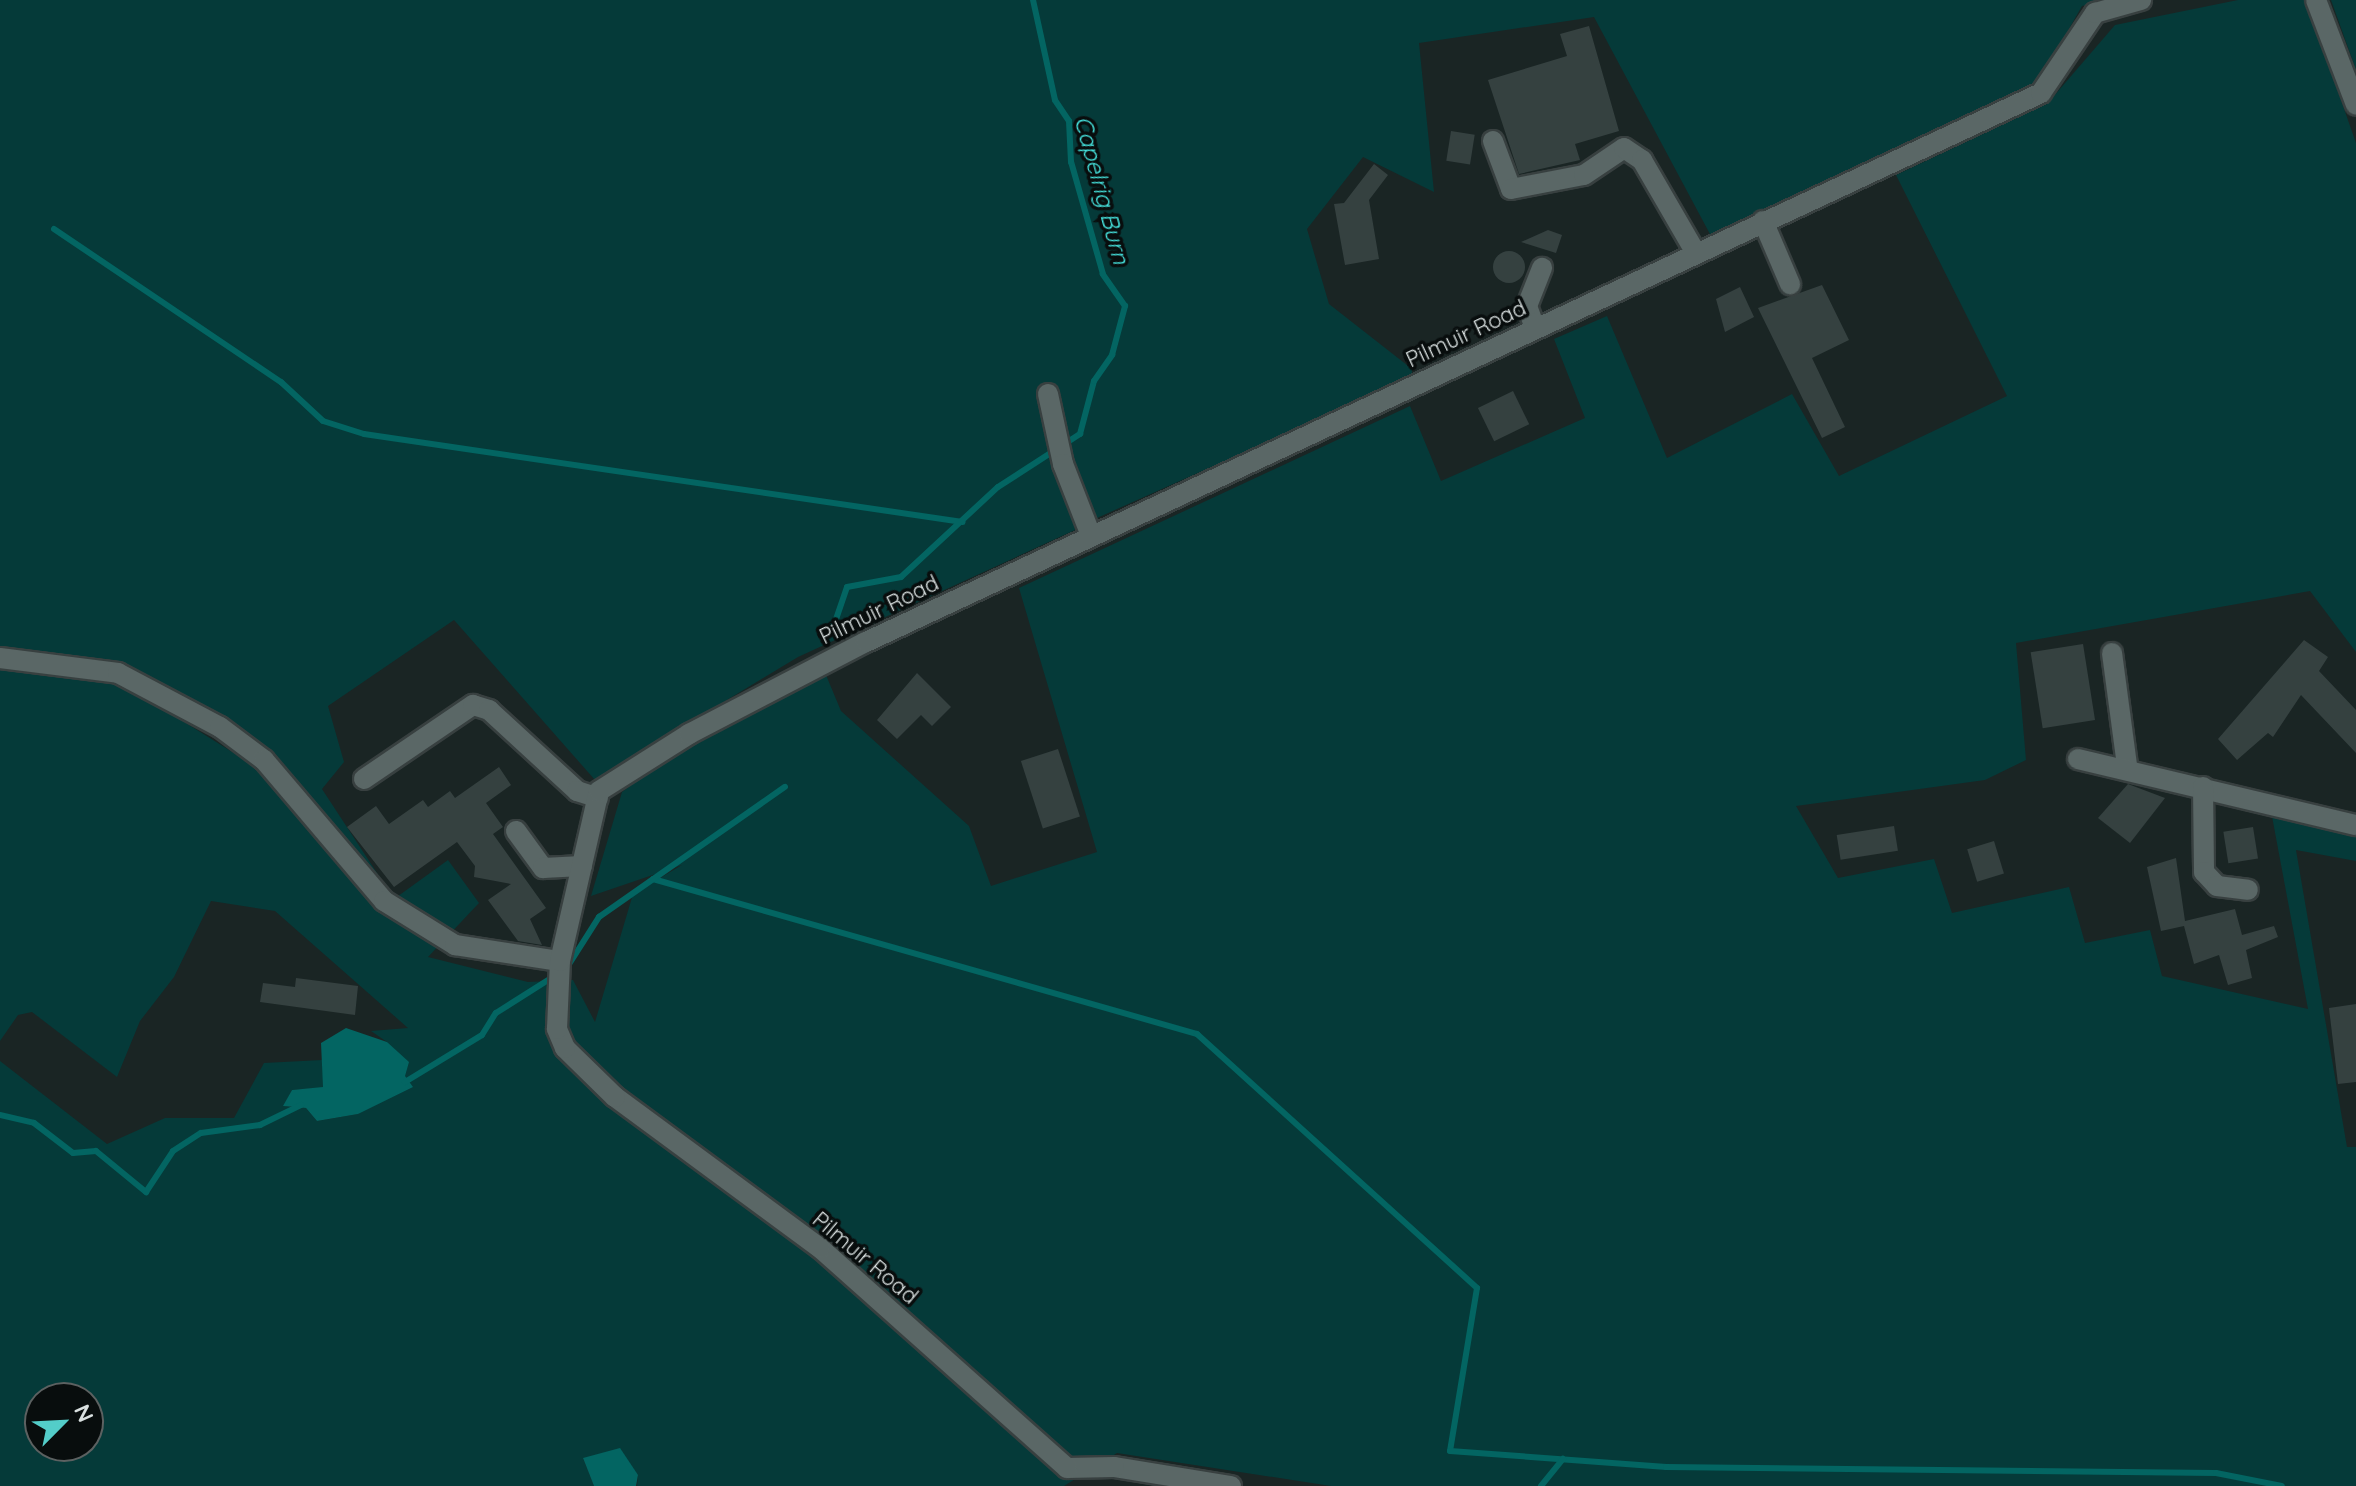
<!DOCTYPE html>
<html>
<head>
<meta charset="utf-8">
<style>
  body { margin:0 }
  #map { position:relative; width:2356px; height:1486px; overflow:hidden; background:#1a2524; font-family:Quicksand,sans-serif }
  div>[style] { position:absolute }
  .green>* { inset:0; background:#053a39 }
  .water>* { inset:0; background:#036562 }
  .stream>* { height:6px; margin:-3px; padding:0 3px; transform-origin:3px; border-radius:3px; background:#036562 }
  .building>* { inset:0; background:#354140; transform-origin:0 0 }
  .round { border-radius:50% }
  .roads { filter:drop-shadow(2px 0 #384040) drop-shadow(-2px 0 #384040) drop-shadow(0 2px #384040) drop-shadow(0 -2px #384040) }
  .minor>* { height:20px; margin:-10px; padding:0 10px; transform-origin:10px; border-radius:10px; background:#5a6766 }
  span { translate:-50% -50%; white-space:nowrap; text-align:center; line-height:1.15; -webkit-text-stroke:7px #080d0d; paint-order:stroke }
  .street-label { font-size:22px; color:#d9e0e0 }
  .water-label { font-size:24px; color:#46e2dd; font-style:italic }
  .north { position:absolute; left:24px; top:1382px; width:80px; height:80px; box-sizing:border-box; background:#080d0d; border:2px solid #5c6161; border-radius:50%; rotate:66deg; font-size:22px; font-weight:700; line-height:32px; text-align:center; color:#d9e0e0 }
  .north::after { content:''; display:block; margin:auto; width:28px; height:36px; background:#53cdc9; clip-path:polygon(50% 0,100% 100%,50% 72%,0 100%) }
</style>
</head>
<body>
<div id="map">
  <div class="green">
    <i style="clip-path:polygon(evenodd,0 0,2109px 0,2082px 6px,2040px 80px,1711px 236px,1594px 17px,1419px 43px,1434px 192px,1363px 157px,1307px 229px,1329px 304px,1412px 369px,1412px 377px,1097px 518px,1063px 434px,1075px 530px,798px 657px,595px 780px,454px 620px,328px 706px,344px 762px,322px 789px,394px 899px,448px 860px,479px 903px,428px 957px,528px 982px,573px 980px,595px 1022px,633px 894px,682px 865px,591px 896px,622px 792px,661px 763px,826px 675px,841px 711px,969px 826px,991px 886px,1097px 852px,1019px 588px,1410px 406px,1441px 481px,1585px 418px,1554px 339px,1607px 316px,1667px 458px,1792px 394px,1839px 476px,2007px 396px,1896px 175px,2047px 104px,2115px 25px,2238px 0,2306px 0,2356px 143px,2356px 652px,2310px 591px,2016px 643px,2026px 760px,1985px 780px,1796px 806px,1838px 878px,1934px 859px,1952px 913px,2069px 887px,2085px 943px,2150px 930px,2162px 976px,2308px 1009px,2271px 811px,2356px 832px,2356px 861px,2296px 850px,2347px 1147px,2356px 1147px,2356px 1486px,1331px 1486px,1117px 1453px,1064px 1486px,637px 1486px,638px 1475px,583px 1458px,594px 1486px,0 1486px,0 1061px,107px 1144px,165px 1118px,234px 1118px,264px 1063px,322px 1060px,324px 1088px,292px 1090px,284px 1106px,306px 1108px,317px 1121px,358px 1114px,405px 1076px,387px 1042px,371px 1031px,408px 1028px,275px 911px,211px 901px,174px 977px,140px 1021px,117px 1077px,32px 1012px,18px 1015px,0 1041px,0 0,164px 686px,312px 808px,310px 832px,261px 770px,149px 700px,164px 686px,0 0,40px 1398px,88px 1398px,88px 1446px,40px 1446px,40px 1398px)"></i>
    <i style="clip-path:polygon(2331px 0,2356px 0,2356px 70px)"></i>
  </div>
  <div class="water">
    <i style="clip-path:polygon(346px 1028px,387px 1042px,409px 1062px,405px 1076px,413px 1087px,358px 1114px,317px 1121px,306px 1108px,283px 1106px,292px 1090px,323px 1087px,321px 1043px)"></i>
    <i style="clip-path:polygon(620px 1448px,638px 1475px,636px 1486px,594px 1486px,583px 1458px)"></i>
  </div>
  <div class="stream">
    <i style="left:54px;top:229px;width:274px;rotate:34deg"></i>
    <i style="left:281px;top:382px;width:57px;rotate:42.9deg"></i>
    <i style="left:323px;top:421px;width:43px;rotate:17.6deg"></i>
    <i style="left:364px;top:434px;width:605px;rotate:8.36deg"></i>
    <i style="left:833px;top:628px;width:43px;rotate:-71.1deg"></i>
    <i style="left:847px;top:587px;width:55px;rotate:-10.5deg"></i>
    <i style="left:901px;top:577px;width:132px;rotate:-42.9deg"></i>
    <i style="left:998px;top:487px;width:98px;rotate:-32.9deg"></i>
    <i style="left:1080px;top:434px;width:55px;rotate:-75.2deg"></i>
    <i style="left:1094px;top:381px;width:32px;rotate:-55deg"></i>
    <i style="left:1112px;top:355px;width:51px;rotate:-75.1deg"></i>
    <i style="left:1125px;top:306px;width:39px;rotate:-125deg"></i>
    <i style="left:1103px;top:274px;width:116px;rotate:-105.9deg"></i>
    <i style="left:1071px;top:162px;width:41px;rotate:-92.8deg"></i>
    <i style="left:1069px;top:121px;width:25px;rotate:-124deg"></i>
    <i style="left:1055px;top:100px;width:102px;rotate:-102.4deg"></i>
    <i style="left:653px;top:879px;width:566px;rotate:15.9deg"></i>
    <i style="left:1197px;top:1034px;width:378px;rotate:42.2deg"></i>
    <i style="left:1477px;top:1288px;width:165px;rotate:99.4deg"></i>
    <i style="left:1450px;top:1451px;width:217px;rotate:4.2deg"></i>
    <i style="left:1666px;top:1467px;width:550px;rotate:0.63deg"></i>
    <i style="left:2216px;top:1473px;width:67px;rotate:11.1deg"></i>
    <i style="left:566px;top:969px;width:62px;rotate:-57.6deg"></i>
    <i style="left:599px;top:917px;width:227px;rotate:-35deg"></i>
    <i style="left:405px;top:1082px;width:90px;rotate:-31.4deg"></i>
    <i style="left:482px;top:1035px;width:26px;rotate:-58deg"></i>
    <i style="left:496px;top:1013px;width:71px;rotate:-32.3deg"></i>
    <i style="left:0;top:1115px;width:35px;rotate:13deg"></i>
    <i style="left:34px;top:1123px;width:49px;rotate:37.6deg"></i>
    <i style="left:73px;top:1153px;width:23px;rotate:-5deg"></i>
    <i style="left:96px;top:1151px;width:65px;rotate:39.4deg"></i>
    <i style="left:146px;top:1192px;width:49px;rotate:-56.6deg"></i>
    <i style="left:173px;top:1151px;width:33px;rotate:-33deg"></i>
    <i style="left:201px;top:1133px;width:60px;rotate:-7.7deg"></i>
    <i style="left:260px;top:1125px;width:46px;rotate:-26deg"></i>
    <i style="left:1541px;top:1486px;width:35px;rotate:-51deg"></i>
  </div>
  <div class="building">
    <i style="clip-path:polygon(1589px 26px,1619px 131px,1575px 144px,1580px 160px,1519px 174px,1488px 80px,1567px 56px,1560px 34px)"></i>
    <i style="left:1451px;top:131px;width:24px;height:30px;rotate:9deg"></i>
    <i style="clip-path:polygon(1374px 164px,1388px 175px,1369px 200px,1379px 259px,1345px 265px,1334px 204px,1344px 203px)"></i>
    <i style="clip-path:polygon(1548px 230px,1562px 235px,1556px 253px,1521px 242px)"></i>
    <i class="round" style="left:1493px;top:251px;width:32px;height:32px"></i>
    <i style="clip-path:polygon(1822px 285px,1849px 340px,1812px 358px,1845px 427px,1822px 438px,1758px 308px)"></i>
    <i style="clip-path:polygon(1740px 287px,1754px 317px,1725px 332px,1716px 299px)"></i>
    <i style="left:1513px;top:391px;width:37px;height:39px;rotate:64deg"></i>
    <i style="clip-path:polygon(2304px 640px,2328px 657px,2319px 671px,2356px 710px,2356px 753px,2301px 695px,2273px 737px,2268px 733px,2237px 760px,2218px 739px)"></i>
    <i style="left:2083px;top:644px;width:77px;height:53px;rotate:81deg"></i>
    <i style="clip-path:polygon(917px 673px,951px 707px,932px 726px,921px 715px,897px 739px,877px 720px)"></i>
    <i style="left:1058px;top:749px;width:71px;height:39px;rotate:72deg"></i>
    <i style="clip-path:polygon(499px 767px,511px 785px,486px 803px,503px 827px,493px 834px,546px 908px,530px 919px,542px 945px,518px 941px,488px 900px,511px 884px,474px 877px,475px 866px,457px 842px,394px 887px,347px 827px,376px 806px,389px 824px,423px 800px,428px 807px,450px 791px,455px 798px)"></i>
    <i style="clip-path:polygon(2128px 784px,2165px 798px,2130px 843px,2098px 818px)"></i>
    <i style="left:1894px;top:826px;width:25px;height:58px;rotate:81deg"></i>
    <i style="left:2253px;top:827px;width:32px;height:30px;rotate:81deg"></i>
    <i style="left:1994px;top:841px;width:34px;height:28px;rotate:73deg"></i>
    <i style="clip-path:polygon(2176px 858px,2185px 921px,2235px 909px,2242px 935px,2274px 926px,2278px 937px,2246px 950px,2252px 978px,2228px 985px,2219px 955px,2194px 964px,2184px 926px,2161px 931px,2147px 867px)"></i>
    <i style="clip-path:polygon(296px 978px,358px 986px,355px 1015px,260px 1002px,263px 983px,295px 987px)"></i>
    <i style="clip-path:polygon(2356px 1004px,2356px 1082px,2338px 1084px,2329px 1008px)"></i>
  </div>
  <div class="roads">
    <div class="minor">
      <i style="left:2316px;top:0;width:112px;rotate:69.1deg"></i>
      <i style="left:1493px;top:141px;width:51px;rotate:69.4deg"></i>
      <i style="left:1511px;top:189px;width:74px;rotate:-10.9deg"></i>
      <i style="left:1584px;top:175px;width:48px;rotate:-34deg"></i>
      <i style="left:1624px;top:148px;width:22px;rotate:34deg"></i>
      <i style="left:1642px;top:160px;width:108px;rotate:59.9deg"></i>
      <i style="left:1763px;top:221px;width:69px;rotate:66.8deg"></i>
      <i style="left:1535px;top:328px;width:23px;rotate:-110deg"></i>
      <i style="left:1527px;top:306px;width:41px;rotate:-68.5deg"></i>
      <i style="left:1048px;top:394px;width:72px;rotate:77.9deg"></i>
      <i style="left:1063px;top:464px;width:77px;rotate:68.7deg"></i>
      <i style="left:2112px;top:653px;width:113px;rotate:82.4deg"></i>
      <i style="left:0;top:658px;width:119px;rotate:7.2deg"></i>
      <i style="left:118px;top:673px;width:115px;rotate:27.9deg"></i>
      <i style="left:220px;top:727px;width:55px;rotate:36.9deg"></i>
      <i style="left:264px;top:760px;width:185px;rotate:49.6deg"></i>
      <i style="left:384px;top:901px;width:84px;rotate:31.8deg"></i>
      <i style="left:455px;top:945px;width:106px;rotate:8.7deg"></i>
      <i style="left:2078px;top:759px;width:286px;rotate:13.4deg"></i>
      <i style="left:364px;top:779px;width:132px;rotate:-34.2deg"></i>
      <i style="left:473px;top:705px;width:17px;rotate:17deg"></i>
      <i style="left:489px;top:710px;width:120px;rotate:42.6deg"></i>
      <i style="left:577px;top:791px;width:22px;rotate:18deg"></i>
      <i style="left:2203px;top:787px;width:85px;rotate:89.3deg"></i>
      <i style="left:2204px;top:872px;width:19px;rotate:47deg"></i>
      <i style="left:2217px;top:886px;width:31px;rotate:7deg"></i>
      <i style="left:516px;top:831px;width:46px;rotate:53.9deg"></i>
      <i style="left:543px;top:868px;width:39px;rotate:-3deg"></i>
      <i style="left:1231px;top:1486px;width:119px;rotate:-170.8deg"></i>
      <i style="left:1114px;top:1467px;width:47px;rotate:178.8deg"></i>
      <i style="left:1067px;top:1468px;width:331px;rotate:-138.3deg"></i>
      <i style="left:820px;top:1248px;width:255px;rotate:-143.6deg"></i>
      <i style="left:615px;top:1097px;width:70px;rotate:-135.6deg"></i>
      <i style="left:565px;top:1048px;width:21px;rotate:-113deg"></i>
      <i style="left:557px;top:1029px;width:68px;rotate:-87.5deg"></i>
      <i style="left:560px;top:961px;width:174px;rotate:-77.1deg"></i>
      <i style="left:599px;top:791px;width:107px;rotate:-32.3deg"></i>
      <i style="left:689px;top:734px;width:199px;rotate:-27.5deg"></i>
      <i style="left:866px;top:642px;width:1297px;rotate:-25.04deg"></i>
      <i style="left:2041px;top:93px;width:97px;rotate:-56deg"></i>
      <i style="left:2095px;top:13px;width:48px;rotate:-15.8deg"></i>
    </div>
  </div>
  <div class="street-label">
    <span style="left:1466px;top:334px;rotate:-25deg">Pilmuir Road</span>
    <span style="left:879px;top:610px;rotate:-26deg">Pilmuir Road</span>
    <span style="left:865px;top:1258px;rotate:40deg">Pilmuir Road</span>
  </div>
  <div class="water-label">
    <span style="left:1102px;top:190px;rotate:75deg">Capelrig Burn</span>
  </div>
  <div class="north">N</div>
</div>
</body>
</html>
